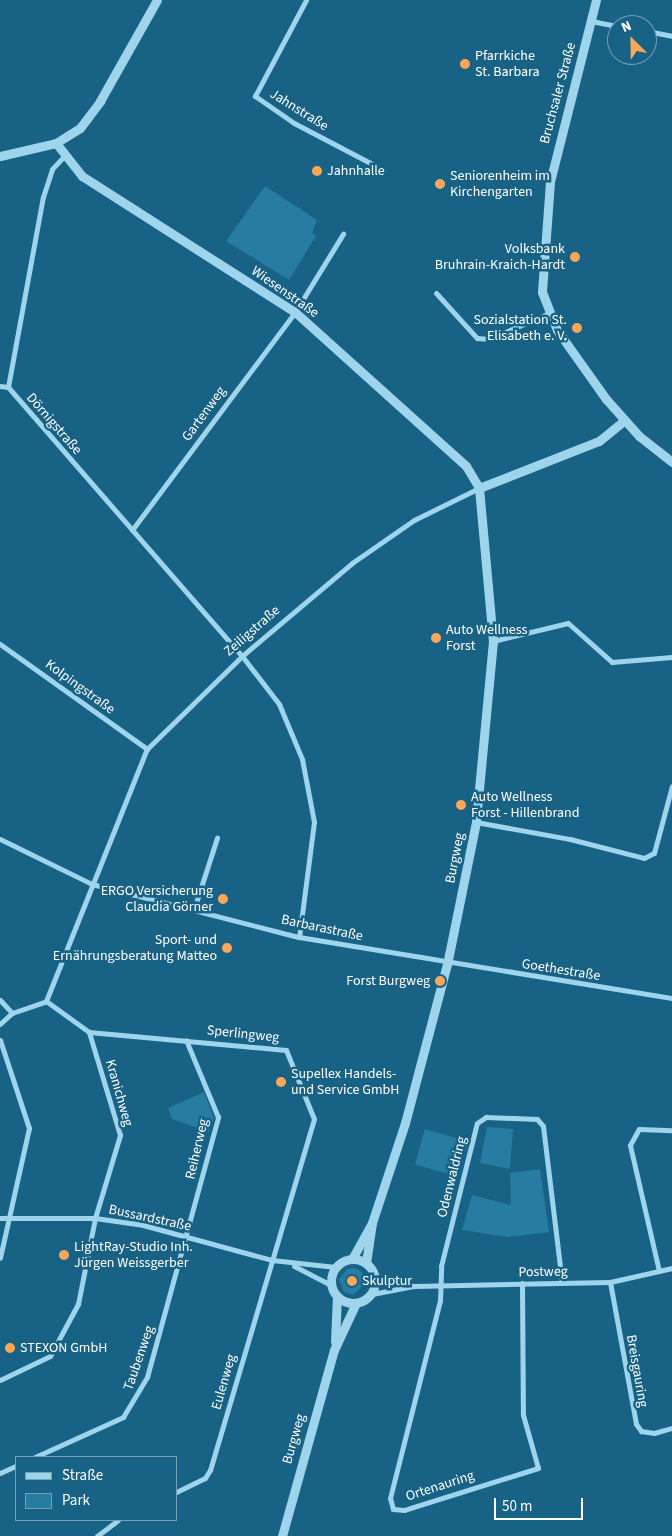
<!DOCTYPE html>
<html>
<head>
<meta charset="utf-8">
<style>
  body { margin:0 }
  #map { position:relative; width:672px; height:1536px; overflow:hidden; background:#186285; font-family:"Source Sans 3",sans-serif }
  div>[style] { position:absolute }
  .green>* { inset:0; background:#277ca2; transform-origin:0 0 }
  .minor>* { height:5px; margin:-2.5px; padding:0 2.5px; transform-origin:2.5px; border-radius:2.5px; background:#9ed4ec }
  .tertiary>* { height:9px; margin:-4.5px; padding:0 4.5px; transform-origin:4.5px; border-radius:4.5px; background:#9ed4ec }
  .tertiary>.ring { margin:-4.5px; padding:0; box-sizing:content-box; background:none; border:9px solid #9ed4ec; border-radius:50% }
  .dots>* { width:14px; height:14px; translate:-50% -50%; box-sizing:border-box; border:2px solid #186285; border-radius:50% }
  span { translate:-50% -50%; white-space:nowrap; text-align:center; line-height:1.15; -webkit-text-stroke:5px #186285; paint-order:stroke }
  .poi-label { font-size:14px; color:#fff }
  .left { translate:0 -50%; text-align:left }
  .right { translate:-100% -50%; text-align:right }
  .street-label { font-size:14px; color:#fff }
  .legend { position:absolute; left:15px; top:1456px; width:162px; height:65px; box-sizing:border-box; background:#186285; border:1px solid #74a1b6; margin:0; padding:6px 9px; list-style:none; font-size:15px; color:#fff }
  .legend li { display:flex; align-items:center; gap:10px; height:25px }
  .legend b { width:25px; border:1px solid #74a1b6 }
  .north { position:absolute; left:607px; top:15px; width:50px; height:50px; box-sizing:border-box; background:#186285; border:1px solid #74a1b6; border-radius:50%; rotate:337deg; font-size:14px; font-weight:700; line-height:20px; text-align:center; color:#fff }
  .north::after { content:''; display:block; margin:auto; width:18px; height:22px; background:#ffa759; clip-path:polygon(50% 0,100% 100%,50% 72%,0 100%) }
  .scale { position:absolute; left:494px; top:1498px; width:89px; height:22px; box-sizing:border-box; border:2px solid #fff; border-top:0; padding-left:6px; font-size:15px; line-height:18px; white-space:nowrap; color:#fff; -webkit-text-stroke:4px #186285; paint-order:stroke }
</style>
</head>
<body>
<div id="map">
  <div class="green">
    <i style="clip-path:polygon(265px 186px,317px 220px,312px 233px,316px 236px,289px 280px,226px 241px)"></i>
    <i style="clip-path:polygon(204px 1092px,214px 1118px,209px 1132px,172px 1119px,168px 1108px)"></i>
    <i style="clip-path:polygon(487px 1127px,513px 1129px,510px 1169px,480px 1163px)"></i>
    <i style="left:425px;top:1129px;width:45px;height:37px;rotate:16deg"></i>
    <i style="clip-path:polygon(540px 1169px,549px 1232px,507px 1237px,462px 1230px,472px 1195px,511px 1205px,510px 1173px)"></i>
    <i style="clip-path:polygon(355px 1268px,362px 1272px,366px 1283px,353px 1295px,344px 1292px,339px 1279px,347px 1269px)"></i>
  </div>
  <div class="minor">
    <i style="left:306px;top:0;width:109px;rotate:118deg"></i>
    <i style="left:255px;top:96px;width:47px;rotate:34.7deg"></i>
    <i style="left:294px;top:123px;width:90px;rotate:27.7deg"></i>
    <i style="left:591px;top:21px;width:26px;rotate:11deg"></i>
    <i style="left:647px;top:31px;width:25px;rotate:11deg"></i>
    <i style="left:436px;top:293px;width:61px;rotate:47.7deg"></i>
    <i style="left:477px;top:338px;width:12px;rotate:5deg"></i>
    <i style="left:489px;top:339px;width:65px;rotate:-23.4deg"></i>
    <i style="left:0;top:386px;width:8px;rotate:7deg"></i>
    <i style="left:8px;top:387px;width:357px;rotate:49deg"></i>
    <i style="left:242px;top:656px;width:61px;rotate:52.4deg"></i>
    <i style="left:279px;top:704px;width:60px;rotate:67.3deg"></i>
    <i style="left:302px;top:759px;width:64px;rotate:79.2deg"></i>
    <i style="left:314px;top:822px;width:116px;rotate:97.4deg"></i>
    <i style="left:8px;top:387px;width:193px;rotate:-79.6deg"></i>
    <i style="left:43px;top:197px;width:29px;rotate:-72deg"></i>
    <i style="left:52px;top:169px;width:18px;rotate:-47deg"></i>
    <i style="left:132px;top:530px;width:272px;rotate:-53.2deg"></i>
    <i style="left:295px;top:312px;width:92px;rotate:-58.4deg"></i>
    <i style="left:493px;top:641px;width:77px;rotate:-13.5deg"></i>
    <i style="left:568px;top:623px;width:59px;rotate:41.6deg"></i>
    <i style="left:612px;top:662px;width:60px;rotate:-4.8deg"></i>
    <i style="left:0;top:644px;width:181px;rotate:35.5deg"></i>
    <i style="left:476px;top:822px;width:96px;rotate:10.3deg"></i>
    <i style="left:570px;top:839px;width:76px;rotate:14.4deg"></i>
    <i style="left:644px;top:858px;width:11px;rotate:-27deg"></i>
    <i style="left:654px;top:853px;width:69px;rotate:-75deg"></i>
    <i style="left:0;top:839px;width:102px;rotate:26.1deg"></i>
    <i style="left:92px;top:884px;width:214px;rotate:14.4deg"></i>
    <i style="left:299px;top:937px;width:378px;rotate:9.3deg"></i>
    <i style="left:194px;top:909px;width:75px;rotate:-72.1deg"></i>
    <i style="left:0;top:1000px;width:18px;rotate:47deg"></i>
    <i style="left:46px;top:1001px;width:53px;rotate:35.8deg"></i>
    <i style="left:89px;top:1032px;width:198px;rotate:5.2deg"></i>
    <i style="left:286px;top:1050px;width:74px;rotate:67.9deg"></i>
    <i style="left:314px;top:1119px;width:366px;rotate:106.5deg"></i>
    <i style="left:210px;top:1470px;width:9px;rotate:122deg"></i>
    <i style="left:205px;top:1478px;width:32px;rotate:154deg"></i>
    <i style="left:46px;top:1001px;width:271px;rotate:-68.2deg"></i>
    <i style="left:147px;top:749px;width:133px;rotate:-44.4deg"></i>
    <i style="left:242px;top:656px;width:144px;rotate:-40.2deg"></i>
    <i style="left:352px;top:563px;width:75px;rotate:-34.7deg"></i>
    <i style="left:414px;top:520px;width:72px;rotate:-26.2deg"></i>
    <i style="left:0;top:1024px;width:16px;rotate:-43deg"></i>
    <i style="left:12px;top:1013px;width:36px;rotate:-19deg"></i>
    <i style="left:0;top:1040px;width:93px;rotate:71.8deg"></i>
    <i style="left:29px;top:1128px;width:133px;rotate:102.6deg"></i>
    <i style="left:0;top:1218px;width:95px"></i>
    <i style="left:95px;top:1218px;width:49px;rotate:8.3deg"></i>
    <i style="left:143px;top:1225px;width:134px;rotate:15.2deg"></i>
    <i style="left:272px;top:1260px;width:64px;rotate:6.2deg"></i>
    <i style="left:294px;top:1266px;width:42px;rotate:27.2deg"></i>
    <i style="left:659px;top:1271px;width:129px;rotate:-103deg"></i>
    <i style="left:630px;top:1145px;width:18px;rotate:-61deg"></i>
    <i style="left:639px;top:1129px;width:33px;rotate:2deg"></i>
    <i style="left:375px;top:1278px;width:40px;rotate:12deg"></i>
    <i style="left:414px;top:1286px;width:196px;rotate:-1.2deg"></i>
    <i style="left:610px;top:1282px;width:64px;rotate:-12.7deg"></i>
    <i style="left:610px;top:1282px;width:144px;rotate:79.6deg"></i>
    <i style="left:636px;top:1424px;width:9px;rotate:54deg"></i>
    <i style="left:641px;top:1431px;width:13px;rotate:9deg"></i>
    <i style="left:654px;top:1433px;width:19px;rotate:-16deg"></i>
    <i style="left:522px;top:1283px;width:132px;rotate:89.6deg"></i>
    <i style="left:523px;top:1415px;width:55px;rotate:74.2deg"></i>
    <i style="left:538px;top:1468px;width:140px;rotate:162.6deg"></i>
    <i style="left:404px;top:1510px;width:11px;rotate:-175deg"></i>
    <i style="left:393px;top:1509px;width:11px;rotate:-105deg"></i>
    <i style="left:390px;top:1498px;width:203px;rotate:-75.8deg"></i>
    <i style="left:440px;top:1301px;width:35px;rotate:-88deg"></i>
    <i style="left:441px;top:1266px;width:147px;rotate:-75.9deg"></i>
    <i style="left:477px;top:1123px;width:11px;rotate:-34deg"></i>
    <i style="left:486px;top:1117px;width:51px;rotate:2.2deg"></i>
    <i style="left:537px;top:1119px;width:9px;rotate:49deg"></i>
    <i style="left:543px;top:1126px;width:158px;rotate:83.1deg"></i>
    <i style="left:372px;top:1294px;width:42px;rotate:-11deg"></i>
    <i style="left:0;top:1380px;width:55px;rotate:-25.6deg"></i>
    <i style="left:50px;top:1356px;width:59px;rotate:-61.7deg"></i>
    <i style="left:78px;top:1304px;width:88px;rotate:-78.8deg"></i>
    <i style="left:95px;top:1218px;width:87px;rotate:-73.2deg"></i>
    <i style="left:120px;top:1135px;width:108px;rotate:-106.8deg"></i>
    <i style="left:35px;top:1457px;width:97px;rotate:-24.4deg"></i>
    <i style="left:123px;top:1417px;width:47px;rotate:-59deg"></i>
    <i style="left:147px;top:1377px;width:270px;rotate:-74.7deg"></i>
    <i style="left:218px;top:1117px;width:83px;rotate:-112.6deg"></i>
    <i style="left:0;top:1473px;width:17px;rotate:-24deg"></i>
    <i style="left:97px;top:1536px;width:26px;rotate:-37deg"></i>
  </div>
  <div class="tertiary">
    <i style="left:596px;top:0;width:188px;rotate:104.2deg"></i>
    <i style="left:550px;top:182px;width:110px;rotate:94.2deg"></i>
    <i style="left:542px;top:292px;width:41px;rotate:68.5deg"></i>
    <i style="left:557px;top:330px;width:85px;rotate:54.6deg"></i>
    <i style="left:606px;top:399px;width:50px;rotate:48.3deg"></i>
    <i style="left:639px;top:436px;width:42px;rotate:38.2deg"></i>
    <i style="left:56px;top:143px;width:42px;rotate:51.8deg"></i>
    <i style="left:82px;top:176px;width:253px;rotate:32.6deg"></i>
    <i style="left:295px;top:312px;width:230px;rotate:42deg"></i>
    <i style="left:466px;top:466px;width:26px;rotate:59deg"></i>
    <i style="left:479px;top:488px;width:154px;rotate:84.8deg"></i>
    <i style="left:493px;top:641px;width:182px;rotate:95.4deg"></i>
    <i style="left:476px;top:822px;width:145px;rotate:101.5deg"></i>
    <i style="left:447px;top:964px;width:164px;rotate:104.8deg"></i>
    <i style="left:405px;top:1123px;width:105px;rotate:108.3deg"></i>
    <i style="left:372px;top:1223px;width:41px;rotate:119.1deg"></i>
    <i style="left:0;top:156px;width:57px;rotate:-13.1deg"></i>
    <i style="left:56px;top:143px;width:28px;rotate:-32deg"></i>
    <i style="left:80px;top:128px;width:34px;rotate:-53deg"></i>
    <i style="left:100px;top:101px;width:116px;rotate:-60.6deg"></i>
    <i style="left:479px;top:488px;width:129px;rotate:-21.4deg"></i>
    <i style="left:599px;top:441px;width:32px;rotate:-39deg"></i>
    <i class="ring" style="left:331px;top:1259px;width:35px;height:35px"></i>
    <i style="left:366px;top:1263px;width:40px;rotate:-81.5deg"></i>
    <i style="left:335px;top:1342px;width:45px;rotate:-87.5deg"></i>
    <i style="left:282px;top:1536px;width:193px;rotate:-74.4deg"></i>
    <i style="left:334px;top:1350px;width:52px;rotate:-64.9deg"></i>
  </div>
  <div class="dots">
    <i style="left:465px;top:64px;background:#ffa759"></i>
    <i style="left:317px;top:171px;background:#ffa759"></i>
    <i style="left:440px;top:184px;background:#ffa759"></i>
    <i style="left:575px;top:257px;background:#ffa759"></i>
    <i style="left:577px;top:328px;background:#ffa759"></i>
    <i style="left:436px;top:638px;background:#ffa759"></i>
    <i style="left:461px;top:805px;background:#ffa759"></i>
    <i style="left:223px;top:899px;background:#ffa759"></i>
    <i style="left:227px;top:948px;background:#ffa759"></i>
    <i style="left:440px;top:981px;background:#ffa759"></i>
    <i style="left:281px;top:1082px;background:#ffa759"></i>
    <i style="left:64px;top:1255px;background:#ffa759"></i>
    <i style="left:352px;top:1281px;background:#ffa759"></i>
    <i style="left:10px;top:1348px;background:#ffa759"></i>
  </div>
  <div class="poi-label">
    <span class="left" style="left:475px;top:64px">Pfarrkiche<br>St. Barbara</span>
    <span class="left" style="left:327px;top:171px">Jahnhalle</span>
    <span class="left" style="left:450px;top:184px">Seniorenheim im<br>Kirchengarten</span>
    <span class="right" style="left:565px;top:257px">Volksbank<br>Bruhrain-Kraich-Hardt</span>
    <span class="right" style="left:567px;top:328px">Sozialstation St.<br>Elisabeth e. V.</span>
    <span class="left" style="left:446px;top:638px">Auto Wellness<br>Forst</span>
    <span class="left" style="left:471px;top:805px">Auto Wellness<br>Forst - Hillenbrand</span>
    <span class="right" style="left:213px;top:899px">ERGO Versicherung<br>Claudia Görner</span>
    <span class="right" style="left:217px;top:948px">Sport- und<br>Ernährungsberatung Matteo</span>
    <span class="right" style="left:430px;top:981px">Forst Burgweg</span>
    <span class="left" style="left:291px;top:1082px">Supellex Handels-<br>und Service GmbH</span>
    <span class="left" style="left:74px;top:1255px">LightRay-Studio Inh.<br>Jürgen Weissgerber</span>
    <span class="left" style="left:362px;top:1281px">Skulptur</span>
    <span class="left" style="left:20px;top:1348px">STEXON GmbH</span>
  </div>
  <div class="street-label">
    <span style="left:558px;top:93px;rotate:-75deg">Bruchsaler Straße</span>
    <span style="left:299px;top:110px;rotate:32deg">Jahnstraße</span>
    <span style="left:285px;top:292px;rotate:35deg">Wiesenstraße</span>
    <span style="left:204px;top:414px;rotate:-54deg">Gartenweg</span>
    <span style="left:54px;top:424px;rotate:49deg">Dörnigstraße</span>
    <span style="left:252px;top:631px;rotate:-41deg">Zeiligstraße</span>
    <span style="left:80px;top:687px;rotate:36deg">Kolpingstraße</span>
    <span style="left:455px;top:858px;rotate:-79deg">Burgweg</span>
    <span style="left:322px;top:928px;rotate:12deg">Barbarastraße</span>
    <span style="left:561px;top:970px;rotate:9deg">Goethestraße</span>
    <span style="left:243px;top:1034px;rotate:6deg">Sperlingweg</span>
    <span style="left:119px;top:1093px;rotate:74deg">Kranichweg</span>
    <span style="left:197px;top:1149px;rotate:-77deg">Reiherweg</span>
    <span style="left:452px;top:1177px;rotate:-76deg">Odenwaldring</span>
    <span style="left:150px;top:1218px;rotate:12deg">Bussardstraße</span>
    <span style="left:543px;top:1272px;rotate:-1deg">Postweg</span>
    <span style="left:139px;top:1358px;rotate:-71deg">Taubenweg</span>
    <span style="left:637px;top:1371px;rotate:80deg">Breisgauring</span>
    <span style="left:224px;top:1382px;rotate:-74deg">Eulenweg</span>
    <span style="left:294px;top:1439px;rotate:-74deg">Burgweg</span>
    <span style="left:440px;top:1486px;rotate:-18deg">Ortenauring</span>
  </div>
  <ul class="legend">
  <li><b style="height:6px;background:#9ed4ec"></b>Straße</li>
  <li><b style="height:14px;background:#277ca2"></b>Park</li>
  </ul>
  <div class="north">N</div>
  <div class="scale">50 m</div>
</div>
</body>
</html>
